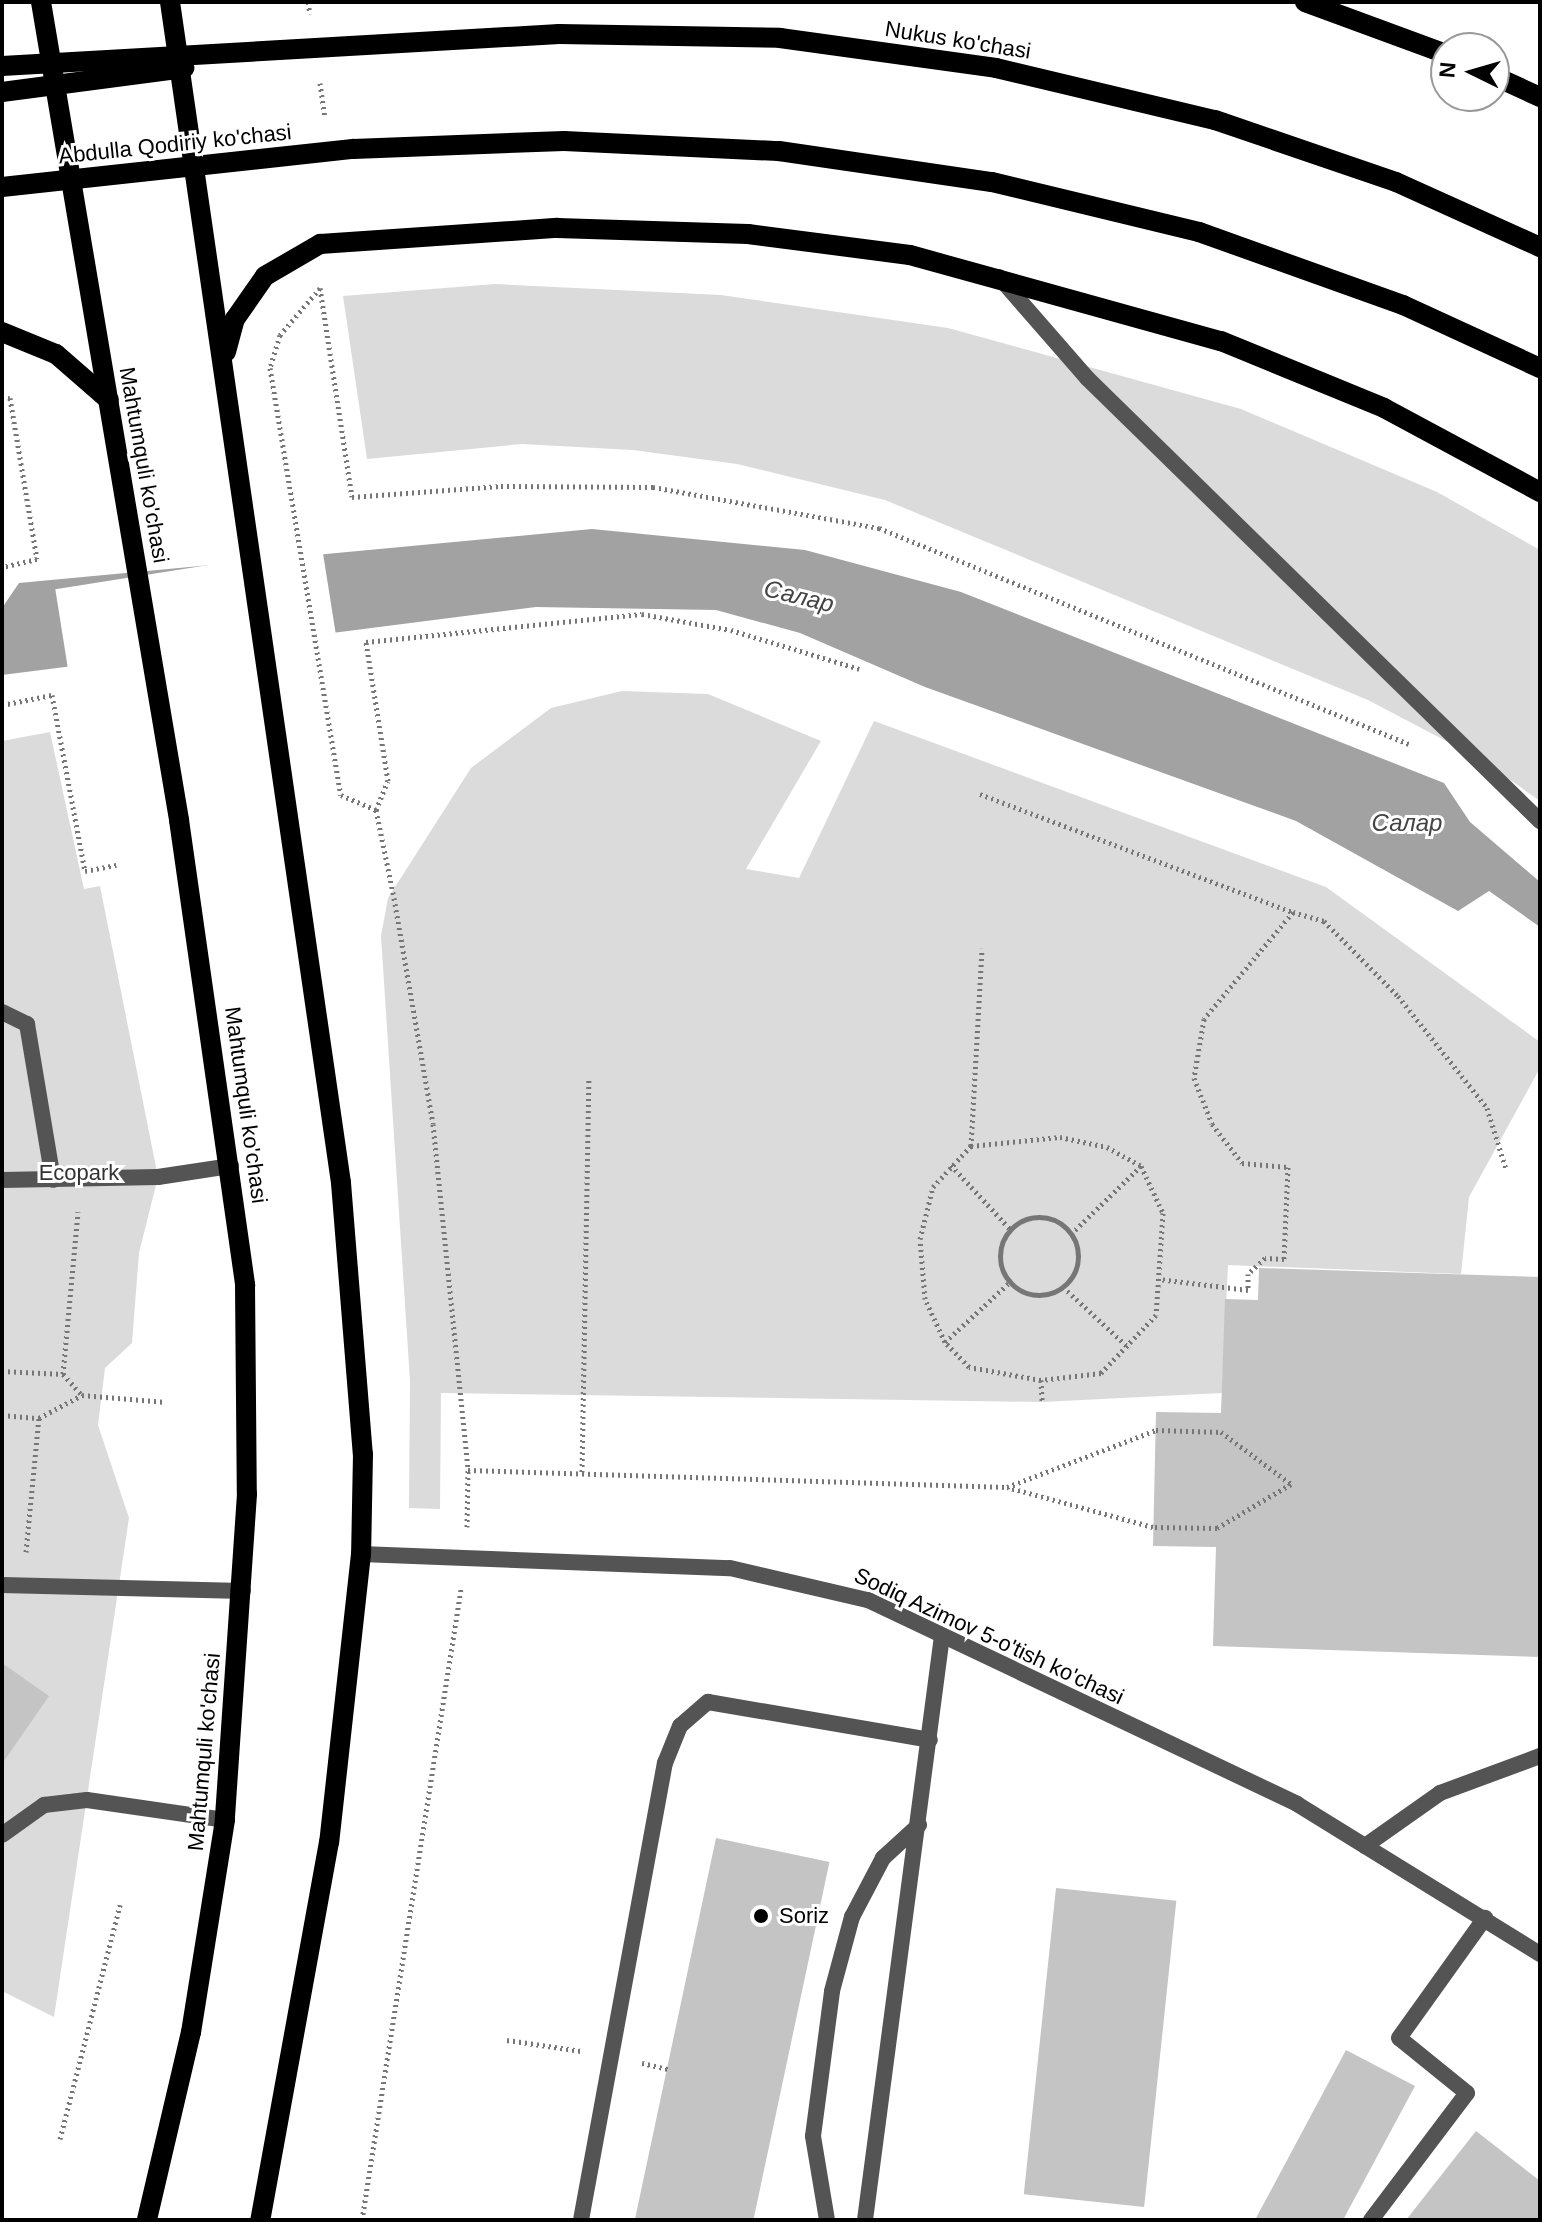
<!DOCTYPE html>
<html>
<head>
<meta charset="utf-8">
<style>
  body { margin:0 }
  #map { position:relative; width:1542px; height:2222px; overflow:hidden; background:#fff; font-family:Helvetica,sans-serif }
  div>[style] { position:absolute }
  .green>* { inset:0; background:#dbdbdb }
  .water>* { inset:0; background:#a2a2a2 }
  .pier>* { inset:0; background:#fff; transform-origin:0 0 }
  .building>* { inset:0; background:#c4c4c4; transform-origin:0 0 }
  .path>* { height:5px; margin-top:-2.5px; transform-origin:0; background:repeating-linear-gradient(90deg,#767676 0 2px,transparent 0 6px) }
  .path>.ring { margin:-2.5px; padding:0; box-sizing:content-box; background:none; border:5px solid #767676; border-radius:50% }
  .service>* { height:16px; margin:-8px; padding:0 8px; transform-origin:8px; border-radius:8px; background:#545454 }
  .minor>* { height:16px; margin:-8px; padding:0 8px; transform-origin:8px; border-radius:8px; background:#545454 }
  .primary>* { height:20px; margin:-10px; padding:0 10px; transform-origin:10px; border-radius:10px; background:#000 }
  .dots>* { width:22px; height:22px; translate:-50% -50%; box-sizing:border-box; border:4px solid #fff; border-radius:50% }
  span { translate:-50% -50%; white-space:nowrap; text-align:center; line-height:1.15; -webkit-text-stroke:6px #fff; paint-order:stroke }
  .street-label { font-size:22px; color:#000 }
  .park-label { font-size:22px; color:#323232 }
  .poi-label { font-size:22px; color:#000 }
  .left { translate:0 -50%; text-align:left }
  .water-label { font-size:24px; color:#434343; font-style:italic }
  .frame { position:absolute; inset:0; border:4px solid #000; pointer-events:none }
  .north { position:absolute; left:1430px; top:32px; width:80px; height:80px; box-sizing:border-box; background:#fff; border:2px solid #999; border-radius:50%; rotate:275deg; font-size:22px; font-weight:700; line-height:32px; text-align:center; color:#000 }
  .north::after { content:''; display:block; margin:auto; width:28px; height:36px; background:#000; clip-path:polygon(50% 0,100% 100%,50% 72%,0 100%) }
</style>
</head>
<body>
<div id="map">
  <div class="green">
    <i style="clip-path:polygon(495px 284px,721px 295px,948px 328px,1241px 409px,1437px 492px,1540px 550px,1540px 801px,1482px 760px,1368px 700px,885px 500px,737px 464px,633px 450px,522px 444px,367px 459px,343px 296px)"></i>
    <i style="clip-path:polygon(622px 691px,708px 694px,821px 741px,746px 869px,799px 878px,874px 721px,1326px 887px,1540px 1042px,1540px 1068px,1469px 1197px,1461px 1274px,1228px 1265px,1222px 1393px,1042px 1402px,441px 1393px,440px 1509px,409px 1508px,410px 1381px,381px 936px,388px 898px,471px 768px,551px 708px)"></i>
    <i style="clip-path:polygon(50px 732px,84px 889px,100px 886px,158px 1177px,139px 1253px,132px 1343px,105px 1368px,98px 1425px,129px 1518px,54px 2017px,2px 1991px,2px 741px)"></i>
  </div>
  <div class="water">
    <i style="clip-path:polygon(592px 529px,805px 550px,961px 592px,1444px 783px,1470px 822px,1540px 882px,1540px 927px,1489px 891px,1458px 911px,1296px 821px,925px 687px,800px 633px,716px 610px,536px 607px,2px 675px,2px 608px,19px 583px)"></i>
  </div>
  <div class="pier">
    <i style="left:322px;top:547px;width:91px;height:270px;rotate:81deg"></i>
  </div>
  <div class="building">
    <i style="clip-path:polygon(1259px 1268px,1540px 1277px,1540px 1657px,1213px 1646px,1216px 1547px,1153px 1546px,1156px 1412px,1221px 1413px,1225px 1299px,1258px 1300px)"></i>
    <i style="clip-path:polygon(2px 1663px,49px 1696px,2px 1764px)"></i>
    <i style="left:716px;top:1838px;width:116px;height:390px;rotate:12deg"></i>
    <i style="left:1056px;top:1888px;width:121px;height:308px;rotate:6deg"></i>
    <i style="clip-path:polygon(1346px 2050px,1415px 2086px,1343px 2220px,1255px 2220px)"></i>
    <i style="clip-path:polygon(1476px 2131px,1540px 2181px,1540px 2220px,1406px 2220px)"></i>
  </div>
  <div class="path">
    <i style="left:308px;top:2px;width:12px;rotate:81deg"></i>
    <i style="left:320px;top:83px;width:34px;rotate:82deg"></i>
    <i style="left:320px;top:288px;width:211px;rotate:81.3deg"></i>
    <i style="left:352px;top:497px;width:149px;rotate:-4.2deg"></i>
    <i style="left:501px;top:486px;width:152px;rotate:0.4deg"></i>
    <i style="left:653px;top:487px;width:230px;rotate:10.3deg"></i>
    <i style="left:879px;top:528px;width:572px;rotate:22.17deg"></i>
    <i style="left:320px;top:288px;width:62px;rotate:130.4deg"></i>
    <i style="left:280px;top:335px;width:34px;rotate:107deg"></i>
    <i style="left:270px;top:368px;width:433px;rotate:80.6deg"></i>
    <i style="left:341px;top:795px;width:38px;rotate:23deg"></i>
    <i style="left:376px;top:810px;width:90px;rotate:78.4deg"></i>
    <i style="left:394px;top:898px;width:229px;rotate:80.2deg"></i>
    <i style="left:433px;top:1124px;width:348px;rotate:84.2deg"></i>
    <i style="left:2px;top:399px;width:8px;rotate:-7deg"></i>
    <i style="left:10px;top:398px;width:163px;rotate:80.5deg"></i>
    <i style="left:37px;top:559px;width:36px;rotate:167deg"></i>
    <i style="left:2px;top:705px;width:51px;rotate:-11.3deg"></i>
    <i style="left:52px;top:695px;width:179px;rotate:79.4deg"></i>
    <i style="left:85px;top:871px;width:32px;rotate:-11deg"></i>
    <i style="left:980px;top:794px;width:335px;rotate:20.7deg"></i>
    <i style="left:1293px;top:912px;width:139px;rotate:129.8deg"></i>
    <i style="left:1204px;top:1019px;width:60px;rotate:99.6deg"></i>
    <i style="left:1194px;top:1078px;width:49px;rotate:68.6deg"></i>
    <i style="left:1212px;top:1124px;width:49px;rotate:52.4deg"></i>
    <i style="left:1242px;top:1163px;width:46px;rotate:5deg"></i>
    <i style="left:1288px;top:1167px;width:92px;rotate:92.5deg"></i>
    <i style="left:1284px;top:1259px;width:19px;rotate:-177deg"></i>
    <i style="left:1265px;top:1258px;width:23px;rotate:137deg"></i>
    <i style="left:1248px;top:1274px;width:16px;rotate:90deg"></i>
    <i style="left:1248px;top:1290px;width:90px;rotate:-173deg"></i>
    <i style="left:376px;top:810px;width:31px;rotate:-68deg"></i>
    <i style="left:388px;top:781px;width:141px;rotate:-99deg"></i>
    <i style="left:366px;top:642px;width:277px;rotate:-5.8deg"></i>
    <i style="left:642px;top:614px;width:90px;rotate:10.2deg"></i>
    <i style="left:731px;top:630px;width:134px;rotate:16.9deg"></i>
    <i style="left:1293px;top:912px;width:32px;rotate:16deg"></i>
    <i style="left:1324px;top:921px;width:105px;rotate:45.4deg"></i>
    <i style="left:1398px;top:996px;width:143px;rotate:51.5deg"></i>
    <i style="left:1487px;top:1108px;width:64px;rotate:72.7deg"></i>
    <i style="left:1060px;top:1137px;width:48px;rotate:12deg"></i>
    <i style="left:1107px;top:1147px;width:39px;rotate:29deg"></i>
    <i style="left:1141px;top:1166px;width:52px;rotate:64.9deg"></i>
    <i style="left:1163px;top:1213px;width:102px;rotate:93.9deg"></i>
    <i style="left:1156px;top:1315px;width:80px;rotate:133.5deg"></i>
    <i style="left:1101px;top:1373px;width:60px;rotate:173.3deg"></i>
    <i style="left:1041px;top:1380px;width:73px;rotate:-169.8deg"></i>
    <i style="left:969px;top:1367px;width:35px;rotate:-134deg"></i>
    <i style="left:945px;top:1342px;width:47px;rotate:-114.9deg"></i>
    <i style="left:925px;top:1299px;width:60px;rotate:-94.8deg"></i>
    <i style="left:920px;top:1239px;width:54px;rotate:-76deg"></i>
    <i style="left:933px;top:1187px;width:56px;rotate:-47.2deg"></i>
    <i style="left:971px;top:1146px;width:89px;rotate:-5.8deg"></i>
    <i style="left:971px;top:1146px;width:198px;rotate:-86.8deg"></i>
    <i style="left:951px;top:1165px;width:87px;rotate:47.3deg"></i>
    <i class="ring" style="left:1000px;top:1217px;width:73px;height:73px"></i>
    <i style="left:1071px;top:1234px;width:98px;rotate:-44.2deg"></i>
    <i style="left:1063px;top:1287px;width:90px;rotate:42.7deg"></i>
    <i style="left:945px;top:1342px;width:88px;rotate:-42.7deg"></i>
    <i style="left:2px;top:1371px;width:61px;rotate:2.8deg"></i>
    <i style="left:63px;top:1374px;width:28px;rotate:48deg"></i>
    <i style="left:63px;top:1374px;width:163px;rotate:-84.7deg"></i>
    <i style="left:1041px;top:1380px;width:22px;rotate:87deg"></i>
    <i style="left:2px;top:1415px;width:37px;rotate:5deg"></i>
    <i style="left:39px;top:1418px;width:49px;rotate:-28.1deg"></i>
    <i style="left:82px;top:1395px;width:84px;rotate:4.8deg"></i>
    <i style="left:1156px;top:1430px;width:65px;rotate:1.8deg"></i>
    <i style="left:1221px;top:1432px;width:87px;rotate:36.6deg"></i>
    <i style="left:1291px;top:1484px;width:86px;rotate:149.3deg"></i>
    <i style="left:1217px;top:1528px;width:64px;rotate:-179.1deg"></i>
    <i style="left:1153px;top:1527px;width:151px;rotate:-164.7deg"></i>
    <i style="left:1007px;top:1487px;width:160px;rotate:-20.9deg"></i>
    <i style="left:582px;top:1472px;width:392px;rotate:-89deg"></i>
    <i style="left:467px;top:1527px;width:57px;rotate:-89deg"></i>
    <i style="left:468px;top:1470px;width:539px;rotate:1.81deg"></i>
    <i style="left:26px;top:1552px;width:135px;rotate:-84.5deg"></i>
    <i style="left:507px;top:2040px;width:75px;rotate:8.5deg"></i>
    <i style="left:642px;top:2063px;width:27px;rotate:13deg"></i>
    <i style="left:60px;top:2139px;width:242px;rotate:-75.6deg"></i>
    <i style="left:362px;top:2220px;width:639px;rotate:-81.08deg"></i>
  </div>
  <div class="service">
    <i style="left:999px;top:277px;width:134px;rotate:48.9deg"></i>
    <i style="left:1087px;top:378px;width:634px;rotate:44.36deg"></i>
    <i style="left:2px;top:1012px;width:28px;rotate:26deg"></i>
    <i style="left:27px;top:1024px;width:158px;rotate:80.5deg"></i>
    <i style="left:2px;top:1180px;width:156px;rotate:-1.1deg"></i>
    <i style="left:158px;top:1177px;width:74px;rotate:-8.6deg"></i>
    <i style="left:2px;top:1585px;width:241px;rotate:1.4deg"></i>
    <i style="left:2px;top:1835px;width:52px;rotate:-35.5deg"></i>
    <i style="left:44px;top:1805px;width:43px;rotate:-6.6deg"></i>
    <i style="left:87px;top:1800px;width:139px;rotate:8.2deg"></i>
    <i style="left:1365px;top:1846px;width:92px;rotate:-35.2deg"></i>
    <i style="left:1440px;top:1793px;width:107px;rotate:-20.3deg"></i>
    <i style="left:581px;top:2220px;width:465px;rotate:-79.6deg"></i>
    <i style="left:665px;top:1763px;width:40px;rotate:-68deg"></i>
    <i style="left:680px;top:1726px;width:37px;rotate:-41deg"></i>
    <i style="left:708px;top:1702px;width:225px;rotate:9.7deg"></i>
    <i style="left:827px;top:2220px;width:85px;rotate:-99.5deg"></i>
    <i style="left:813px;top:2136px;width:146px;rotate:-82.5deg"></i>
    <i style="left:832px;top:1991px;width:77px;rotate:-74.9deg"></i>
    <i style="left:852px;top:1917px;width:67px;rotate:-62.3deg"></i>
    <i style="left:883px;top:1858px;width:49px;rotate:-42.5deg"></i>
    <i style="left:865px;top:2220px;width:589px;rotate:-82.49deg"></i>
    <i style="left:1371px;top:2220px;width:159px;rotate:-52.9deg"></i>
    <i style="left:1467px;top:2093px;width:87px;rotate:-141deg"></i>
    <i style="left:1399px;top:2038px;width:148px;rotate:-54.4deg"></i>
  </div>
  <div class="minor">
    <i style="left:361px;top:1554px;width:369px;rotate:2.2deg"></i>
    <i style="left:730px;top:1568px;width:142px;rotate:13.1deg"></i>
    <i style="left:868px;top:1600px;width:475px;rotate:25.4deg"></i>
    <i style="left:1297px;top:1804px;width:286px;rotate:31.7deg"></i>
  </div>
  <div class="primary">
    <i style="left:41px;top:2px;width:830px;rotate:80.42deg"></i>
    <i style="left:179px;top:820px;width:470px;rotate:81.9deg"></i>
    <i style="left:245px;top:1285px;width:209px;rotate:89.5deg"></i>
    <i style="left:247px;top:1494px;width:327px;rotate:93.9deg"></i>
    <i style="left:225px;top:1820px;width:215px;rotate:99.1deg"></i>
    <i style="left:191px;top:2032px;width:193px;rotate:103.2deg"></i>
    <i style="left:170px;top:2px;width:1193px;rotate:81.76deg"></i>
    <i style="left:341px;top:1183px;width:272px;rotate:85.4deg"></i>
    <i style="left:363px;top:1454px;width:100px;rotate:91.1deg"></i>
    <i style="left:361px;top:1554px;width:290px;rotate:96.3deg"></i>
    <i style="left:329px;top:1842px;width:384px;rotate:100.3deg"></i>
    <i style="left:1305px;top:2px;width:150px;rotate:20.2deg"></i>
    <i style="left:2px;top:66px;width:558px;rotate:-3.29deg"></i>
    <i style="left:559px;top:34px;width:221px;rotate:1deg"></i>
    <i style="left:780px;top:38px;width:218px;rotate:7.9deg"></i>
    <i style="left:996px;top:68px;width:225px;rotate:13.4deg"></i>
    <i style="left:1215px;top:120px;width:191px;rotate:18.9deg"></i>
    <i style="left:1396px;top:182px;width:158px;rotate:24.3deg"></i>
    <i style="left:1494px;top:76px;width:51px;rotate:24.5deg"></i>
    <i style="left:2px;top:92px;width:184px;rotate:-7.5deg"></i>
    <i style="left:2px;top:187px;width:353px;rotate:-6.2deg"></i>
    <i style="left:353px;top:149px;width:211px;rotate:-2.2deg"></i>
    <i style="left:564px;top:141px;width:215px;rotate:2.7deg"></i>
    <i style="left:779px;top:151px;width:215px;rotate:8.3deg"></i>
    <i style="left:992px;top:182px;width:213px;rotate:13.6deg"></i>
    <i style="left:1199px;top:232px;width:217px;rotate:19.7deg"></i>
    <i style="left:1403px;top:305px;width:151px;rotate:24.7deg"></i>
    <i style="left:2px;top:332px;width:58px;rotate:22.2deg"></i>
    <i style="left:56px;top:354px;width:70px;rotate:41deg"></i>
    <i style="left:226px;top:352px;width:34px;rotate:-75deg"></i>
    <i style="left:235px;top:319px;width:52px;rotate:-55.1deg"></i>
    <i style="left:265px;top:276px;width:64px;rotate:-30.2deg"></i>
    <i style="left:320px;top:244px;width:238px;rotate:-3.9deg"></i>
    <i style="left:557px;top:228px;width:191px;rotate:1.8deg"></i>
    <i style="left:748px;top:234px;width:163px;rotate:7.4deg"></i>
    <i style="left:910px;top:255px;width:323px;rotate:15.5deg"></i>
    <i style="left:1221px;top:341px;width:176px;rotate:22.3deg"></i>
    <i style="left:1384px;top:408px;width:177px;rotate:28.3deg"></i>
  </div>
  <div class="dots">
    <i style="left:761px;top:1916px;background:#000"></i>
  </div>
  <div class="street-label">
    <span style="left:958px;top:40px;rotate:9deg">Nukus ko'chasi</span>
    <span style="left:175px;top:144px;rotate:-6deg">Abdulla Qodiriy ko'chasi</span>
    <span style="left:144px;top:465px;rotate:80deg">Mahtumquli ko'chasi</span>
    <span style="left:246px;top:1105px;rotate:82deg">Mahtumquli ko'chasi</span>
    <span style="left:989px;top:1636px;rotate:25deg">Sodiq Azimov 5-o'tish ko'chasi</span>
    <span style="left:204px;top:1752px;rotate:-85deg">Mahtumquli ko'chasi</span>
  </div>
  <div class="park-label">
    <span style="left:79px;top:1173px">Ecopark</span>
  </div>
  <div class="poi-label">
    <span class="left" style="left:779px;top:1916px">Soriz</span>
  </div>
  <div class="water-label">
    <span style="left:799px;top:596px;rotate:14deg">Салар</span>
    <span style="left:1407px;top:823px">Салар</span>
  </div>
  <div class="frame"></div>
  <div class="north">N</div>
</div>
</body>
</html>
